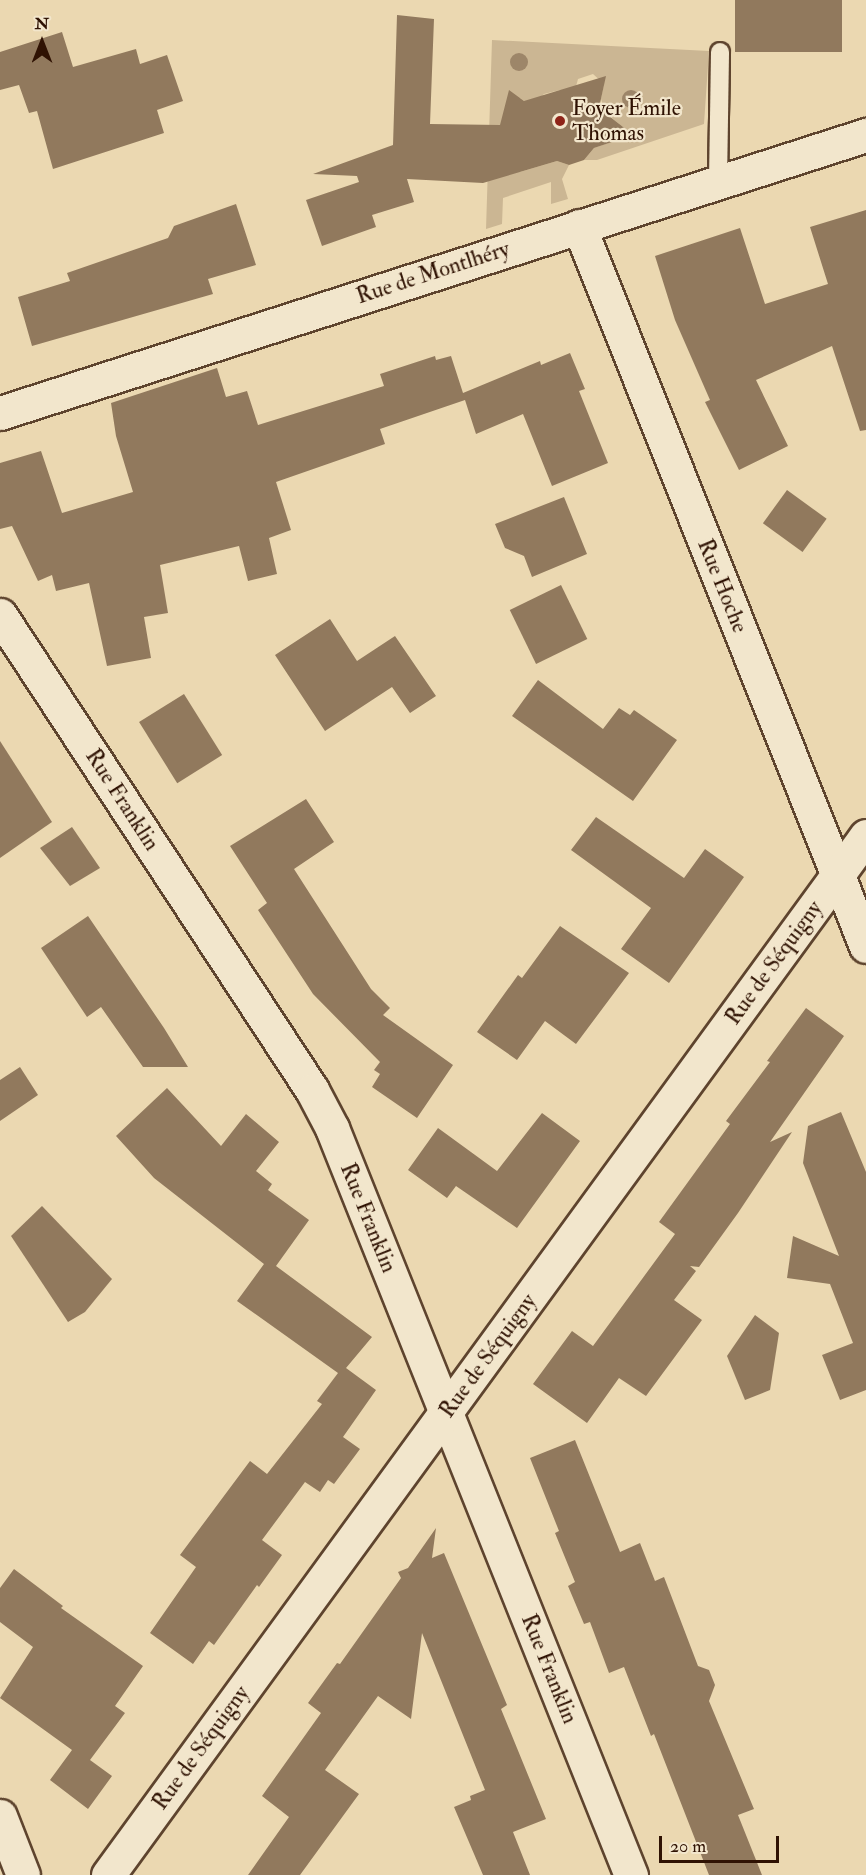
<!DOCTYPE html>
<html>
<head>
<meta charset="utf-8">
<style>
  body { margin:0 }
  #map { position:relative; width:866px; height:1875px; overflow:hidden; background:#ebd8b1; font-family:"IM FELL Double Pica",serif }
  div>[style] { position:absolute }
  .green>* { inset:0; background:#cbb693 }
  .building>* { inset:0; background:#91795d; transform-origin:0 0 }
  .roads { filter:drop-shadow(2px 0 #5e442e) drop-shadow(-2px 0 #5e442e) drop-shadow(0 2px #5e442e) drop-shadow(0 -2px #5e442e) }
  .service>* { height:18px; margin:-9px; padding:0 9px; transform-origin:9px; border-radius:9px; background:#f2e6cc }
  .minor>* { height:33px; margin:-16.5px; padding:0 16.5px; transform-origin:16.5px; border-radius:16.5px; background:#f2e6cc }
  .trees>* { width:18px; height:18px; margin:-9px; border-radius:50%; background:#9d8669 }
  .dots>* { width:16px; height:16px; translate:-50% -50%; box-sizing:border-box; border:3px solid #f2e6cc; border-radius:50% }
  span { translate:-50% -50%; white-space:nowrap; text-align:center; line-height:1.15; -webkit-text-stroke:4.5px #f2e6cc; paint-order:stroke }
  .poi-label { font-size:22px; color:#2f1203 }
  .left { translate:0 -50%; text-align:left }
  .street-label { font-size:22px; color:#2f1203 }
  .north { position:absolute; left:12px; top:12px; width:60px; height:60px; -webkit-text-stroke:4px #f2e6cc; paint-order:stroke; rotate:0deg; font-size:16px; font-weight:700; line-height:24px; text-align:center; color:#2f1203 }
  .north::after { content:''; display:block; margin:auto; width:21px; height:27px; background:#2f1203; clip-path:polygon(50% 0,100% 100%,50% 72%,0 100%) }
  .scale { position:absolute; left:659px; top:1836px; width:120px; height:27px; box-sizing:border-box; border:3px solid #2f1203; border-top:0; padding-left:8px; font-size:18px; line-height:21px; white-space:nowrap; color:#2f1203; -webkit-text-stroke:4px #f2e6cc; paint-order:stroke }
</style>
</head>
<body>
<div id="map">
  <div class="green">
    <i style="clip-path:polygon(492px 40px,709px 51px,704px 124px,597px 160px,584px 160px,594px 148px,623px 138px,619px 124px,605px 112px,601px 99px,604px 84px,593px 74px,578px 79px,574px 94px,560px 90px,544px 94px,532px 107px,520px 98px,506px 103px,520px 172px,557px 161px,569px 165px,562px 179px,568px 199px,551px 204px,551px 182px,503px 198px,502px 224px,486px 229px)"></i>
  </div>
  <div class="building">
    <i style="left:735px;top:0;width:107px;height:52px"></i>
    <i style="clip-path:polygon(397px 15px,434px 19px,430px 124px,500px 125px,509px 90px,524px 101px,606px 76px,599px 108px,633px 135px,594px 148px,584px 160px,569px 165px,557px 161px,483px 183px,407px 179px,414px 202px,372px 215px,376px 227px,322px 246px,306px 200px,359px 182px,357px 176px,313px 174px,393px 145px)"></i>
    <i style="clip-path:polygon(62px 32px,73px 67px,136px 49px,140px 64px,167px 55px,183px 101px,157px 110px,164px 133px,53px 169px,37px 111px,29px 113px,19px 85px,0 90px,0 52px)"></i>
    <i style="clip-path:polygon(236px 204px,256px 265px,208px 279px,213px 294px,32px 346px,18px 297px,70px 281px,67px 273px,168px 238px,174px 226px)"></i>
    <i style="clip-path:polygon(866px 210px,866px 430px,860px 431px,832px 346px,756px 380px,788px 446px,739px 470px,705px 402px,710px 400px,675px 320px,655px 256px,740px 228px,765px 304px,828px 284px,810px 227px)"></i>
    <i style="clip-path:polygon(570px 353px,585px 389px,579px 391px,608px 463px,552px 486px,523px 414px,476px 434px,465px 400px,380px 429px,385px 444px,276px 482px,291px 530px,269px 538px,277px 574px,248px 581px,239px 546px,160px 565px,168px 613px,144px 617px,151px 658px,107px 666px,89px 583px,56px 591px,52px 575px,38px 581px,12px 526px,0 529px,0 463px,41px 451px,62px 513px,133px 492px,116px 436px,111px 403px,217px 368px,226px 397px,247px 391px,258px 425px,384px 386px,380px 374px,435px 356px,436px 360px,451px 356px,463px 393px,540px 361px,541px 365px)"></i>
    <i style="left:787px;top:490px;width:49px;height:41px;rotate:36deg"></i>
    <i style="clip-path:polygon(564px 497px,587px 554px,532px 577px,524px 556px,505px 548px,495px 524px)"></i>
    <i style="left:561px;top:585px;width:60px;height:57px;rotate:64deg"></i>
    <i style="clip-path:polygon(330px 619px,357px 661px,395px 636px,436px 696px,410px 713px,392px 687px,325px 731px,275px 655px)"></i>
    <i style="clip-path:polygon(538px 680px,603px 729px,619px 708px,630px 715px,634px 710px,677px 740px,633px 801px,512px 716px)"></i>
    <i style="left:184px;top:694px;width:72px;height:53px;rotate:58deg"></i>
    <i style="clip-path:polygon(0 741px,52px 822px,0 858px)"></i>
    <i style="clip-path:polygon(306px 799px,334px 842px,294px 869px,371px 989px,390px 1008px,383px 1015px,453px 1065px,417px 1118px,372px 1087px,380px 1074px,374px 1070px,380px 1062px,313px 994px,258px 910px,267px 903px,230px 846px)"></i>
    <i style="clip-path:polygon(596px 817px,684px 878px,705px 849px,744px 877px,669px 983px,621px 949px,651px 908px,571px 850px)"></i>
    <i style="clip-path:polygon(72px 827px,100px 868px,70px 886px,40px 848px)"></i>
    <i style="clip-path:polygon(88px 916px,164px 1028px,188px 1067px,143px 1067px,101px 1007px,87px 1017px,41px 948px)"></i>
    <i style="clip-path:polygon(560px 926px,629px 973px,576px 1044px,545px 1021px,517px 1060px,477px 1032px,518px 975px,522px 978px)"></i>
    <i style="clip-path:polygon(806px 1008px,844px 1036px,770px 1142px,792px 1132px,738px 1213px,699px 1267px,690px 1266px,696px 1271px,674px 1300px,702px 1320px,646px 1396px,619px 1378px,587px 1423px,533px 1384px,572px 1331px,593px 1346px,675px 1234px,659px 1222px,730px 1124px,726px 1121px,770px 1062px,767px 1061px)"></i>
    <i style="clip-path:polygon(20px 1067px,38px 1095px,0 1121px,0 1080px)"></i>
    <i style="clip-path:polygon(167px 1088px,221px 1146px,246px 1114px,279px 1142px,256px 1171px,272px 1184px,268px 1190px,309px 1220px,276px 1266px,372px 1337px,346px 1368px,376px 1390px,343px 1437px,360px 1449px,334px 1484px,328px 1480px,320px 1492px,305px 1482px,262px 1540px,282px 1555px,259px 1587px,257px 1585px,214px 1645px,209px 1641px,193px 1664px,150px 1633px,196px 1567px,180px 1555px,250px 1461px,267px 1474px,322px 1404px,317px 1401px,338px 1373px,237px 1301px,264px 1264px,154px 1178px,116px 1136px)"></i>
    <i style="clip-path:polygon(841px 1112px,866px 1172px,866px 1390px,840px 1400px,822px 1355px,853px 1343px,830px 1284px,787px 1278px,793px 1236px,839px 1256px,803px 1163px,808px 1126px)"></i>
    <i style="clip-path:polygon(542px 1113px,580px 1141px,517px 1228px,456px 1186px,447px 1198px,408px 1170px,438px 1128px,497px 1171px)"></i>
    <i style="clip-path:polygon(42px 1206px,112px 1279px,85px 1312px,68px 1322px,11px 1236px)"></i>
    <i style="clip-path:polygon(755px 1315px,779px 1333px,770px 1390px,745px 1400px,727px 1356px)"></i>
    <i style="clip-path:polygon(575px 1440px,620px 1552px,640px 1543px,655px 1581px,664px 1577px,698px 1666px,709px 1670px,715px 1685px,709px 1701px,754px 1809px,738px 1815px,762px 1875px,709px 1875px,654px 1734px,651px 1736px,624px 1667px,609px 1673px,590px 1622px,584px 1624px,568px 1586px,575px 1582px,555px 1533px,559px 1531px,530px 1458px)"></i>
    <i style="clip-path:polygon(436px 1528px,432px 1558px,444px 1553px,507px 1705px,501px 1709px,546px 1819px,513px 1832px,530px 1875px,483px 1875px,454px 1807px,471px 1800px,470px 1796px,485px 1790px,422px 1633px,411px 1719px,378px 1696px,325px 1770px,359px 1794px,300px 1875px,248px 1875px,289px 1817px,262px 1796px,321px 1713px,308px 1703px,337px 1663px,340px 1664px,401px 1578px,398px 1572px,408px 1568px)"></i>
    <i style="clip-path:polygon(14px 1569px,63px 1606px,61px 1608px,143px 1666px,115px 1706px,125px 1713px,90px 1760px,112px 1776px,88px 1809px,50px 1780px,72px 1750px,0 1698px,33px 1647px,0 1622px,0 1588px)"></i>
  </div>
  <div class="roads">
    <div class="service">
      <i style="left:718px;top:181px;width:129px;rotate:-89.1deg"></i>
    </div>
    <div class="minor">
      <i style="left:579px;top:226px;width:775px;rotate:68.27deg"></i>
      <i style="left:0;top:413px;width:910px;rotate:-17.8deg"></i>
      <i style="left:0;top:615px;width:568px;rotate:56.7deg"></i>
      <i style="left:312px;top:1090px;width:43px;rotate:62.2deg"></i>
      <i style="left:332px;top:1128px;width:805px;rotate:68.19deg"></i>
      <i style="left:0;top:1816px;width:63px;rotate:68.7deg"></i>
      <i style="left:108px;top:1875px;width:1286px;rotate:-53.89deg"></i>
    </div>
  </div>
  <div class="trees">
    <i style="left:519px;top:62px"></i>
    <i style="left:631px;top:99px"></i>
  </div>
  <div class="dots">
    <i style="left:560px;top:121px;background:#8f2418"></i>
  </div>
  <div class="poi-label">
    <span class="left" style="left:572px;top:121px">Foyer Émile<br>Thomas</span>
  </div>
  <div class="street-label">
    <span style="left:433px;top:273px;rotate:-18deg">Rue de Montlhéry</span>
    <span style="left:722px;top:586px;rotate:68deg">Rue Hoche</span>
    <span style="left:122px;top:800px;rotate:57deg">Rue Franklin</span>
    <span style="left:774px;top:963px;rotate:-54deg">Rue de Séquigny</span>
    <span style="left:368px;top:1218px;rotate:68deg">Rue Franklin</span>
    <span style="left:488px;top:1356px;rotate:-54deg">Rue de Séquigny</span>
    <span style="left:549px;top:1669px;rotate:68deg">Rue Franklin</span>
    <span style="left:201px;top:1748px;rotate:-54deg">Rue de Séquigny</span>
  </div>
  <div class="north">N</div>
  <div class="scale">20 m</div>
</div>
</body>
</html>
